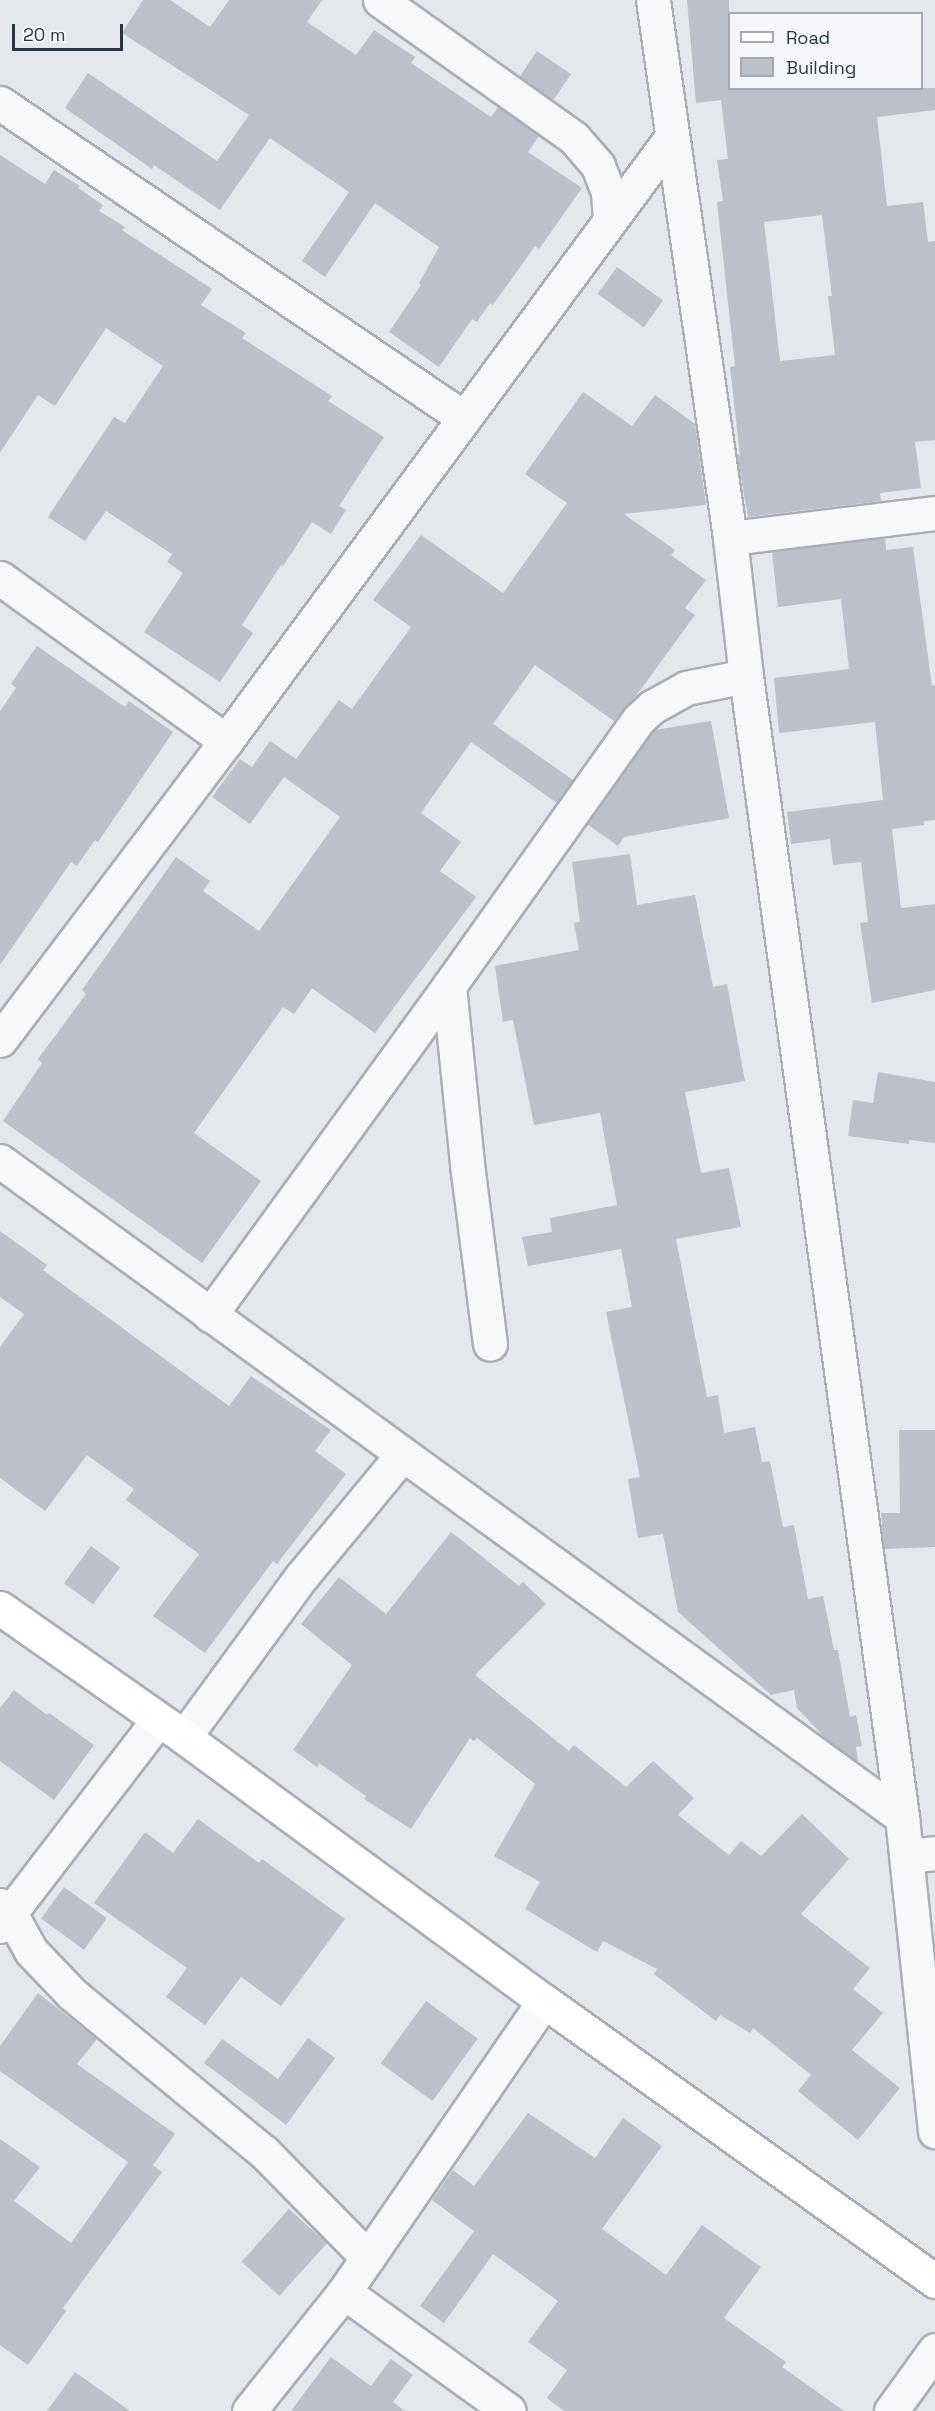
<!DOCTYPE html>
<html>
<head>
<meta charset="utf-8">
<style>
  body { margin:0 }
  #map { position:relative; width:935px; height:2411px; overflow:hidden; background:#e4e7ec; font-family:"Space Grotesk",sans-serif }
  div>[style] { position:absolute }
  .building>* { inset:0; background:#bbc0ca; transform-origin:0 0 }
  .roads { filter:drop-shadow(2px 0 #a9aeb7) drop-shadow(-2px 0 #a9aeb7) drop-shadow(0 2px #a9aeb7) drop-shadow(0 -2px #a9aeb7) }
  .minor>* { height:33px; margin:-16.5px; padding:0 16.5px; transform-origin:16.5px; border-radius:16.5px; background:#f7f8fa }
  .tertiary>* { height:33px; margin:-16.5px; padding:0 16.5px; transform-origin:16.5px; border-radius:16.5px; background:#f7f8fa }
  .secondary>* { height:33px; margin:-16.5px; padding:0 16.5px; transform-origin:16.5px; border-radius:16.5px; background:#fff }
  span { translate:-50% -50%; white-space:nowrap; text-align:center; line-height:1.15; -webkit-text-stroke:4.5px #f4f6f9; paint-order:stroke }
  .legend { position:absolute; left:728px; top:12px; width:195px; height:78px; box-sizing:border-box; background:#f4f6f9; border:2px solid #a4a8b1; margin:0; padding:8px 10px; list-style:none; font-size:18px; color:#2b3445 }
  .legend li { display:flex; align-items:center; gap:12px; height:30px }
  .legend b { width:30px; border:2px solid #a4a8b1 }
  .scale { position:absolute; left:12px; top:24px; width:111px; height:27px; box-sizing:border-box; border:3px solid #2b3445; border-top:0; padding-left:8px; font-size:18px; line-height:21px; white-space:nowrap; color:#2b3445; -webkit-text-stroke:4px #f4f6f9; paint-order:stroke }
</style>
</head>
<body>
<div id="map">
  <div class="building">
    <i style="clip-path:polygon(143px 0,170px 0,210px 27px,229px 0,322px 0,307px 22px,356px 55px,374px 30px,415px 57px,411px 63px,491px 117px,498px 107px,539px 136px,528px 152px,582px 188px,539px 249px,535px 246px,493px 305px,490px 303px,477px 322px,472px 319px,439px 367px,389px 332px,421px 285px,419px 283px,439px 247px,375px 203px,325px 277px,302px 261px,349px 192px,270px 138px,220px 210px,154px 165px,152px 169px,65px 108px,88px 73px,217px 161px,249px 115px,122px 33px)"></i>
    <i style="clip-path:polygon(evenodd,687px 0,729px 0,729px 88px,935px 88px,935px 110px,877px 117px,887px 206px,923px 202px,928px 242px,935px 241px,935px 440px,915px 442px,921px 488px,880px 493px,881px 501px,748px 517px,737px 454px,740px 456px,730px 367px,735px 366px,717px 202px,723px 201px,717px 160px,728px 159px,721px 100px,696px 103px,687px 0,822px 215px,832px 296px,828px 296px,835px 355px,780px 361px,764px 222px,822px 215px)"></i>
    <i style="left:537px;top:51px;width:41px;height:31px;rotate:34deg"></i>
    <i style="clip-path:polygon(0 155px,45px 184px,54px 170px,80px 186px,78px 188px,103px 205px,99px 211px,125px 227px,122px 230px,212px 289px,201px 305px,246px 333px,242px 338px,332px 396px,328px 401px,384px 437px,339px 506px,346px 510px,331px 534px,312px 522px,283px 566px,281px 565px,242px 625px,253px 633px,220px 682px,144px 632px,183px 573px,167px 562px,172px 554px,106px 511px,85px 541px,48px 517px,114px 417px,125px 423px,163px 366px,106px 328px,55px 406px,38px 395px,0 453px)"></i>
    <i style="left:617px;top:267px;width:57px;height:33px;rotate:36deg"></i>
    <i style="clip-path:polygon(583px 392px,632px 426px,655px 395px,695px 424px,706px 505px,624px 514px,675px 550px,671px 555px,706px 580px,685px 608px,695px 615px,636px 696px,614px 721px,535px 665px,493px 724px,573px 780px,557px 803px,471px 742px,421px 813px,461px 842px,440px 871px,476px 897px,375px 1033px,312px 988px,294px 1014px,283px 1007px,194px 1133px,261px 1181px,202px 1263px,3px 1121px,42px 1063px,38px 1059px,86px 994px,82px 990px,176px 857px,210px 881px,203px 891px,259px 931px,340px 817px,284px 777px,250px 824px,212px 797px,240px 759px,252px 767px,270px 741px,296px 759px,339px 700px,352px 709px,411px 627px,373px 600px,421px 535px,503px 593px,567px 503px,525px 474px)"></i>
    <i style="clip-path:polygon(885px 538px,886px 550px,913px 547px,932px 686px,935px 685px,935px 820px,924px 821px,924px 825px,892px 829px,901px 908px,935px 904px,935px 990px,872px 1003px,860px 923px,868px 922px,861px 862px,833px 865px,830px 839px,791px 844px,787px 812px,883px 800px,875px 722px,779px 733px,774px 678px,849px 669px,841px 599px,778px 607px,772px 552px)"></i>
    <i style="clip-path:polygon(37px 646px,125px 707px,129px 701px,173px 732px,98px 842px,95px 840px,77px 866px,71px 862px,0 965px,0 711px,16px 688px,11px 684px)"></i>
    <i style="clip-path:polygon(711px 721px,729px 818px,624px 837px,618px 846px,587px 824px,654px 730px)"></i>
    <i style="clip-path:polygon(630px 854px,637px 905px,695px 895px,713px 987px,727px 984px,745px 1081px,685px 1092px,701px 1173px,729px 1168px,741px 1227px,676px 1239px,707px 1397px,718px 1395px,724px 1433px,755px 1427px,762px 1462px,770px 1461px,783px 1527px,794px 1525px,808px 1599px,823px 1596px,834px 1650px,838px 1650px,850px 1717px,856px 1715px,862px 1746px,856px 1747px,858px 1762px,825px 1738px,797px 1708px,794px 1690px,771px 1695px,678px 1612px,663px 1534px,638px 1538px,628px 1479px,640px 1477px,606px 1312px,632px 1307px,621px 1249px,528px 1266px,522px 1237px,552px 1232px,550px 1218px,617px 1205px,600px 1113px,534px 1125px,513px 1020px,503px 1022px,495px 966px,579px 950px,574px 923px,580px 922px,572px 862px)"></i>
    <i style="clip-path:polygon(878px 1072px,935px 1082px,935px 1143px,909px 1140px,909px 1144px,848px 1136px,853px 1100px,873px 1103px)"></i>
    <i style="clip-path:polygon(0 1231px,47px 1265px,43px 1270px,229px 1406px,251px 1376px,331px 1430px,315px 1451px,346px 1474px,277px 1564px,273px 1561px,205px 1653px,153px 1616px,199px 1554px,126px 1500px,134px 1489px,87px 1455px,45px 1511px,0 1478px,0 1347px,24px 1314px,0 1297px)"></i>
    <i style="clip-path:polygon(899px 1430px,935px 1430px,935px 1547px,884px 1549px,881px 1513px,900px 1513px)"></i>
    <i style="clip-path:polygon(451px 1532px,519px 1586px,523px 1582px,546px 1604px,475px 1675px,569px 1751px,574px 1745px,626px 1787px,653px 1761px,694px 1798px,678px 1815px,729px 1855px,741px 1841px,761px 1856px,802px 1814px,849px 1859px,801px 1914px,870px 1968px,853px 1989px,883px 2013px,852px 2050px,900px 2088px,858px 2140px,798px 2091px,811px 2075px,753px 2028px,750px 2033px,720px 2015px,716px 2021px,654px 1974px,657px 1969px,603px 1941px,597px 1952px,525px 1909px,540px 1882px,494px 1856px,535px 1784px,477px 1738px,474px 1741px,470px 1738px,411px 1829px,364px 1799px,366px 1796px,319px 1763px,317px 1767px,293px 1750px,352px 1665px,301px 1624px,339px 1577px,386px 1614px)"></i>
    <i style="left:91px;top:1546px;width:36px;height:46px;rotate:36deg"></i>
    <i style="clip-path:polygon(14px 1690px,47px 1715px,49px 1713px,94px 1745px,54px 1800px,0 1761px,0 1708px)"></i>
    <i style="clip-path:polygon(198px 1819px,259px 1863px,262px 1859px,345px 1919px,281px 2006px,241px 1977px,205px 2025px,166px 1997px,187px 1968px,94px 1903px,145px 1832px,173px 1853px)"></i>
    <i style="left:64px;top:1887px;width:53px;height:39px;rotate:36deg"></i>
    <i style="clip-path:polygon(38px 1993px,97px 2039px,77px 2064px,175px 2134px,153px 2165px,162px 2172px,63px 2308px,66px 2311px,28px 2365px,0 2345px,0 2139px,40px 2167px,14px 2201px,71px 2243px,128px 2162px,0 2071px,0 2046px)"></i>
    <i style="left:426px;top:2001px;width:64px;height:77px;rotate:36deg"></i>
    <i style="clip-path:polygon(308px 2038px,335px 2058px,286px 2125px,204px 2063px,222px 2039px,278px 2079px)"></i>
    <i style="clip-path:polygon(528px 2113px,595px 2158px,623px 2118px,662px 2146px,602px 2229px,666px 2275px,702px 2225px,761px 2267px,724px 2318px,786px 2362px,782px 2367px,844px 2411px,564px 2411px,547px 2398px,567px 2370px,528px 2342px,558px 2301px,493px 2254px,444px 2323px,420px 2306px,474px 2231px,432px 2200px,453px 2170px,474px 2186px)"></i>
    <i style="left:289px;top:2209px;width:51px;height:71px;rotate:42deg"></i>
    <i style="clip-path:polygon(331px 2357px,371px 2386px,391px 2359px,413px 2375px,393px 2402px,405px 2411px,291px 2411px)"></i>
    <i style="clip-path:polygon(75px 2372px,130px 2411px,47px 2411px)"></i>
  </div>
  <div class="roads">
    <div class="minor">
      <i style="left:380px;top:0;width:238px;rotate:35.4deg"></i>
      <i style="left:574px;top:138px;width:37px;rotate:49deg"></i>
      <i style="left:598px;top:166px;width:28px;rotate:69deg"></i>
      <i style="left:608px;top:192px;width:28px;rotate:86deg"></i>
      <i style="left:653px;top:0;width:543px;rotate:81.85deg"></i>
      <i style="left:730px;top:538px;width:139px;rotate:83.4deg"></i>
      <i style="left:746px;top:676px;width:1152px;rotate:82.21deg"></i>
      <i style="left:902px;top:1817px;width:316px;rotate:84deg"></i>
      <i style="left:0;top:103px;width:561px;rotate:34.17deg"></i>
      <i style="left:730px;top:538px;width:207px;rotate:-7deg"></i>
      <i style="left:0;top:578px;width:279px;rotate:35.8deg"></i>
      <i style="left:449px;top:986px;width:187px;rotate:84.2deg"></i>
      <i style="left:468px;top:1172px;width:173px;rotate:82.7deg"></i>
      <i style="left:0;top:1040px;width:375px;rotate:-52.9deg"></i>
      <i style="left:226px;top:741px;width:749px;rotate:-53.57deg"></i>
      <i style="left:0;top:1161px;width:1115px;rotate:36.03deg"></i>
      <i style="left:210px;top:1315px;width:407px;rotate:-54deg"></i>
      <i style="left:449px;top:986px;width:328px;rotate:-54.6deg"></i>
      <i style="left:639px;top:719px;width:18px;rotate:-43deg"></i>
      <i style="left:652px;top:707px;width:39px;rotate:-29deg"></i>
      <i style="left:686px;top:688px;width:61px;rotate:-11.3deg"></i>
      <i style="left:184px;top:1737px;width:200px;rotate:-53.8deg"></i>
      <i style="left:302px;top:1576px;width:157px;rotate:-50.4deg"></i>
      <i style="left:907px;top:1856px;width:28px;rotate:-6deg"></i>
      <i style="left:0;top:1905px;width:13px;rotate:39deg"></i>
      <i style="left:10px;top:1913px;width:43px;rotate:61.1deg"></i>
      <i style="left:31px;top:1951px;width:59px;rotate:46.4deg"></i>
      <i style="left:72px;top:1994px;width:249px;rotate:39.5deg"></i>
      <i style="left:264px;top:2152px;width:148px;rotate:45.5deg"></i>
      <i style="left:0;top:1926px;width:260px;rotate:-52.5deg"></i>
      <i style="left:344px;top:2292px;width:203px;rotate:35.8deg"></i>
      <i style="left:249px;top:2411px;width:152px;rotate:-51.4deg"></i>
      <i style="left:344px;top:2292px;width:353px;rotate:-55.5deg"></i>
    </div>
    <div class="tertiary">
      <i style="left:891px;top:2411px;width:75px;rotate:-54.2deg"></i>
    </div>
    <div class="secondary">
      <i style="left:0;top:1608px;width:225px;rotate:35deg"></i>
      <i style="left:184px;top:1737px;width:446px;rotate:36.3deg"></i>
      <i style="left:544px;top:2001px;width:481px;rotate:35.6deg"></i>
    </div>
  </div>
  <ul class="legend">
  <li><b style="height:8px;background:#fff"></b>Road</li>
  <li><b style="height:16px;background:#bbc0ca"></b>Building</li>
  </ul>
  <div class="scale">20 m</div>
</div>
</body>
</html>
